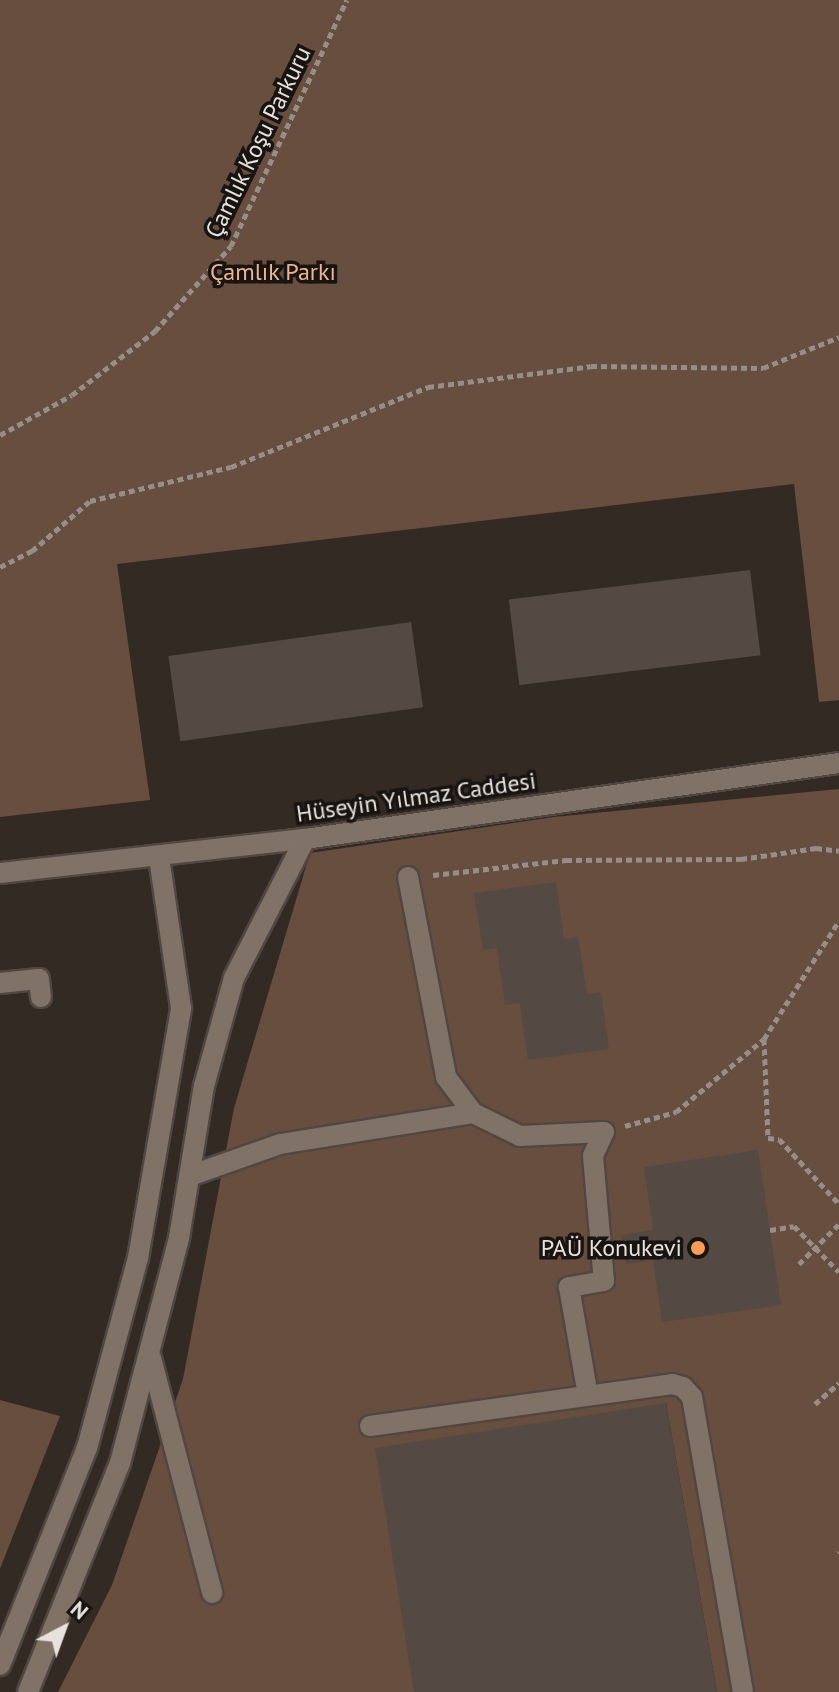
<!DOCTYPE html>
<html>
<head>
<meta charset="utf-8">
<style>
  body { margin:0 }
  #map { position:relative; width:839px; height:1692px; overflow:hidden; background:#342a24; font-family:"PT Sans",sans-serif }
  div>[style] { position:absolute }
  .green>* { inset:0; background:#674e3e }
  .building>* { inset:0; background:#554a43; transform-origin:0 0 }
  .path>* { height:5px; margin-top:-2.5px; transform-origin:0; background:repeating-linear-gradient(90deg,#968e89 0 6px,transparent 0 10px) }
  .roads { filter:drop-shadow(2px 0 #514742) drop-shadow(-2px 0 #514742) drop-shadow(0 2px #514742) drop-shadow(0 -2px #514742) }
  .minor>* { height:20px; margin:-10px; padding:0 10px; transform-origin:10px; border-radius:10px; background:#817268 }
  .dots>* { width:22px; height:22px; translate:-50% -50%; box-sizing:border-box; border:4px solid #181411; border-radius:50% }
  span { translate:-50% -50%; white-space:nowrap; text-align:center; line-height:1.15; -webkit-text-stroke:7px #181411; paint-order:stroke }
  .street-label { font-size:24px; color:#e8e1dd }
  .park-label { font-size:24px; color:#edb48f }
  .poi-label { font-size:24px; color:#e8e1dd }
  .right { translate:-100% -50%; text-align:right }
  .north { position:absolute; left:24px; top:1588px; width:80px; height:80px; -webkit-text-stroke:6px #181411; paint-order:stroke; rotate:41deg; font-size:22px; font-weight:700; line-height:32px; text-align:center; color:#e8e1dd }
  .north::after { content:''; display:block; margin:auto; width:28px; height:36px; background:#e8e1dd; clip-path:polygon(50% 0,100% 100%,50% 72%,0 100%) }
</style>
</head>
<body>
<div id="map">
  <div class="green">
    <i style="clip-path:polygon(0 0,839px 0,839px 700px,819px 702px,794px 484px,117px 564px,150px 800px,0 817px)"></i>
    <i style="clip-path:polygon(839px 789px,839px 1692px,717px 1692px,666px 1403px,414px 1692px,58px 1692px,112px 1585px,183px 1379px,234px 1108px,310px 853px,554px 817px)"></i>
    <i style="clip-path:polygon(0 1400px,60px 1416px,0 1569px)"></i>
  </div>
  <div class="building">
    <i style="left:750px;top:570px;width:86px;height:243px;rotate:83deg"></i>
    <i style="left:411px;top:622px;width:86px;height:245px;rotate:82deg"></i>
    <i style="clip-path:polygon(556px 882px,564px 939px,578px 937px,587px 994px,601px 992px,609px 1049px,528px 1060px,520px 1003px,505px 1005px,497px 948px,483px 950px,474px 893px)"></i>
    <i style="clip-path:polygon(758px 1150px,781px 1305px,662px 1322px,653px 1260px,626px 1264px,621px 1235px,653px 1230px,644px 1167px)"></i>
    <i style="clip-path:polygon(666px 1403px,717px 1692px,414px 1692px,375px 1448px)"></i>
  </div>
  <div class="path">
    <i style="left:0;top:435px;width:82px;rotate:-29.1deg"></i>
    <i style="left:72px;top:395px;width:105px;rotate:-37.6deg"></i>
    <i style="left:155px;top:331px;width:114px;rotate:-48.2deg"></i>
    <i style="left:231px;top:246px;width:272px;rotate:-64.8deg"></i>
    <i style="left:0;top:567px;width:36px;rotate:-27deg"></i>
    <i style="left:32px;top:551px;width:77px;rotate:-40.8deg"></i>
    <i style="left:90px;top:501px;width:145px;rotate:-13.6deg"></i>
    <i style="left:231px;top:467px;width:213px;rotate:-22.1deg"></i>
    <i style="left:428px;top:387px;width:164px;rotate:-7.3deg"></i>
    <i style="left:591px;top:366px;width:172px;rotate:0.7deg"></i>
    <i style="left:763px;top:368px;width:82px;rotate:-22.2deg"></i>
    <i style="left:433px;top:875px;width:134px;rotate:-6.4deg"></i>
    <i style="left:566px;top:860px;width:175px;rotate:-0.3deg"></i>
    <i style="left:741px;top:859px;width:76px;rotate:-8.3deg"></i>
    <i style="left:816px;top:848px;width:23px;rotate:7deg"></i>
    <i style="left:764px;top:1039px;width:99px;rotate:87.7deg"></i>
    <i style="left:768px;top:1138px;width:11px;rotate:5deg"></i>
    <i style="left:779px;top:1139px;width:88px;rotate:47.3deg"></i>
    <i style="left:625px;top:1126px;width:53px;rotate:-15.4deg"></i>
    <i style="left:676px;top:1112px;width:114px;rotate:-39.7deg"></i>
    <i style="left:764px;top:1039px;width:140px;rotate:-57.6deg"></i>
    <i style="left:770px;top:1230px;width:24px;rotate:-9deg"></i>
    <i style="left:794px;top:1226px;width:64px;rotate:45.6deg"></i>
    <i style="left:799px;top:1264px;width:57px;rotate:-45deg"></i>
    <i style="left:815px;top:1404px;width:32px;rotate:-41deg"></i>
    <i style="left:838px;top:1553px;width:1px;rotate:-45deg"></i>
  </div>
  <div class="roads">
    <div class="minor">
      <i style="left:0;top:873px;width:307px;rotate:-6.4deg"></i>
      <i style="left:305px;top:839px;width:539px;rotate:-8.1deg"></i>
      <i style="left:408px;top:877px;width:204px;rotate:79.2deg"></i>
      <i style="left:446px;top:1077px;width:45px;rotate:53.1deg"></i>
      <i style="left:473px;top:1113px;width:52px;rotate:26.1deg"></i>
      <i style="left:520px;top:1136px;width:84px;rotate:-2.7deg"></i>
      <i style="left:604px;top:1132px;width:26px;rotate:115deg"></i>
      <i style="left:593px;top:1156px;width:125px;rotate:85deg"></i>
      <i style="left:604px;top:1281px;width:36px;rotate:170deg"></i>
      <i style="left:569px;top:1287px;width:98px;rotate:80.1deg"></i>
      <i style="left:0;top:983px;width:39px;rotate:-6deg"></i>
      <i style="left:39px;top:979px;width:18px;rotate:84deg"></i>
      <i style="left:192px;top:1175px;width:93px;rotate:-19.4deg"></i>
      <i style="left:280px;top:1144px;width:195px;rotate:-9.1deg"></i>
      <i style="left:151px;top:1358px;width:243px;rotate:75.4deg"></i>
      <i style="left:370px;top:1426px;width:305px;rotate:-7.9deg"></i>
      <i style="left:672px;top:1384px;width:11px;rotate:15deg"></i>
      <i style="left:683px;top:1387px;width:13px;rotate:48deg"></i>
      <i style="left:692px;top:1397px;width:299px;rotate:80.2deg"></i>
      <i style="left:0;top:1665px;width:234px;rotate:-68.2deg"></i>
      <i style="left:87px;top:1448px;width:197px;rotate:-75deg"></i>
      <i style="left:138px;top:1258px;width:254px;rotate:-80.2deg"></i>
      <i style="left:181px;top:1008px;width:152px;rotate:-98.3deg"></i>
      <i style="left:28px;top:1692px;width:247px;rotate:-68.1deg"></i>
      <i style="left:120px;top:1463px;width:233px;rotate:-75.3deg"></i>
      <i style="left:179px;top:1238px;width:154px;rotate:-80.7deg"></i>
      <i style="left:204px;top:1086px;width:112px;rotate:-74.5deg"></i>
      <i style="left:234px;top:978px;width:156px;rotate:-62.9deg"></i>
    </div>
  </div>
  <div class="dots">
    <i style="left:698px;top:1248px;background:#fd9c56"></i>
  </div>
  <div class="street-label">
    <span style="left:258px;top:142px;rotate:-64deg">Çamlık Koşu Parkuru</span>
    <span style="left:416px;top:797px;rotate:-8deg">Hüseyin Yılmaz Caddesi</span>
  </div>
  <div class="park-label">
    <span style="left:273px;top:272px">Çamlık Parkı</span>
  </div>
  <div class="poi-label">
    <span class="right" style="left:682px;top:1248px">PAÜ Konukevi</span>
  </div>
  <div class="north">N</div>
</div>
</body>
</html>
